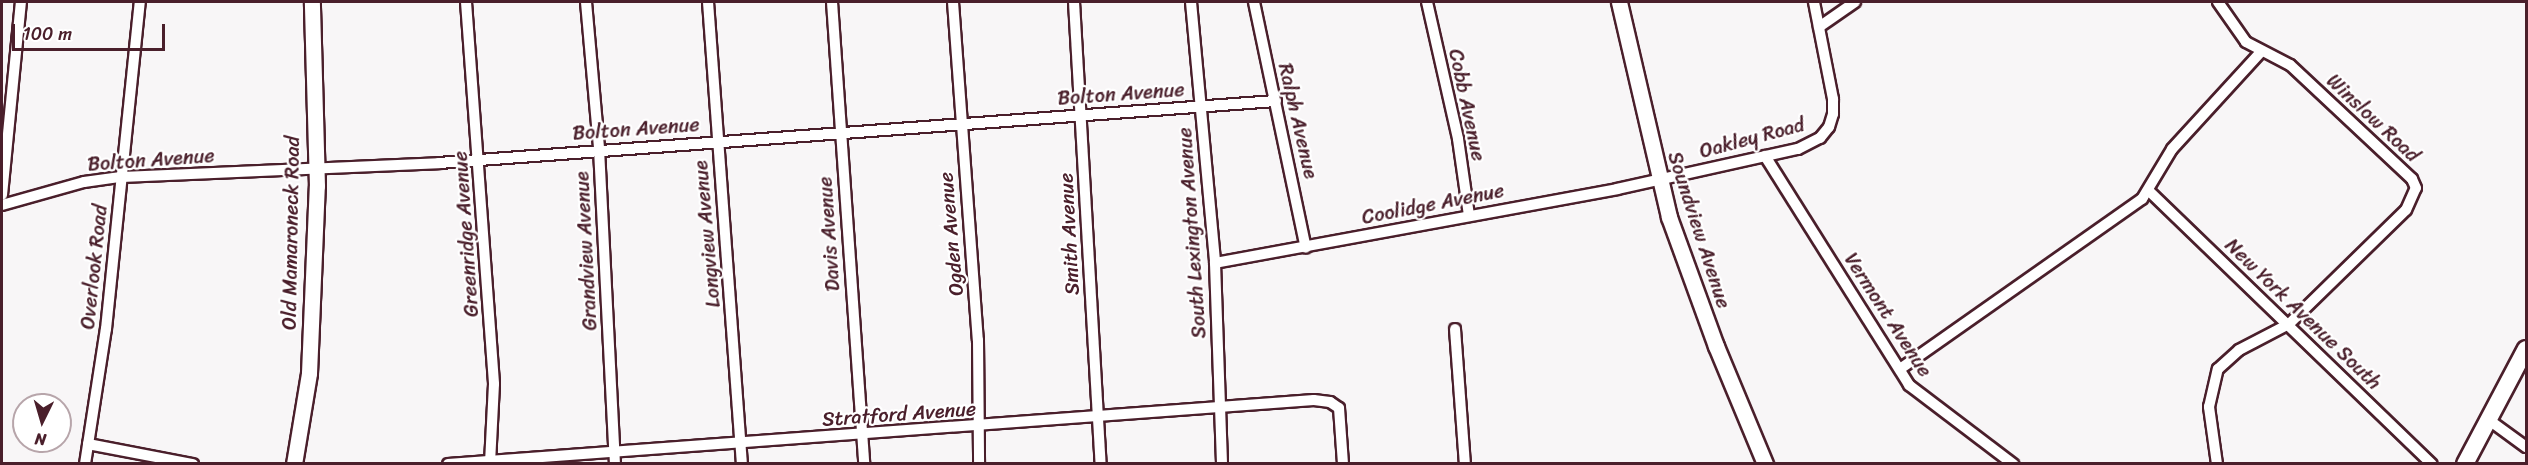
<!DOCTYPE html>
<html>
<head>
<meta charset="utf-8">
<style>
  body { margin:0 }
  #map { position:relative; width:2528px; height:465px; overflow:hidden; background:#f8f6f7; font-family:Sriracha,sans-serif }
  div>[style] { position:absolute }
  .roads { filter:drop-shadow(2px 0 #4a1f2b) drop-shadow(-2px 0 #4a1f2b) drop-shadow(0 2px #4a1f2b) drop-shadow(0 -2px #4a1f2b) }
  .street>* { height:10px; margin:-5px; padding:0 5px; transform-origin:5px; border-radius:5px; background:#fff }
  .secondary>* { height:15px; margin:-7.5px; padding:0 7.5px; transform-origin:7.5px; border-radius:7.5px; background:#fff }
  .primary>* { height:16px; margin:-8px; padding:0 8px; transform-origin:8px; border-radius:8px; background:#fff }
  span { translate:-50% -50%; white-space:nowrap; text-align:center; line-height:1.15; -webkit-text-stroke:4.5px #fff; paint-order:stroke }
  .street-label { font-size:20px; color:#4a1f2b }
  .frame { position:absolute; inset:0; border:3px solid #4a1f2b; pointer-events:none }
  .north { position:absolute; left:12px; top:393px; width:60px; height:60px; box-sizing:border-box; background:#fff; border:2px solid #b7a5aa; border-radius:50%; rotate:185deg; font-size:16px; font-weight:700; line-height:24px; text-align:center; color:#4a1f2b }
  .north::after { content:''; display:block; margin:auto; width:21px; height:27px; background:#4a1f2b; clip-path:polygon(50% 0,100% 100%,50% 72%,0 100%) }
  .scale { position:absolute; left:12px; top:24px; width:153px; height:27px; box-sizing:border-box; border:3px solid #4a1f2b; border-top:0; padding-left:8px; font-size:18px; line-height:21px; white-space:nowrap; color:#4a1f2b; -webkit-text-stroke:4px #fff; paint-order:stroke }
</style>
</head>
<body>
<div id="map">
  <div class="roads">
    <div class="street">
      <i style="left:466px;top:2px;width:383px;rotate:85.8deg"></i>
      <i style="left:494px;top:384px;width:80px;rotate:92.9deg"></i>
      <i style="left:586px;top:2px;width:148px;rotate:84.9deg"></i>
      <i style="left:599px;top:149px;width:315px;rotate:87.1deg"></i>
      <i style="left:708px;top:2px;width:463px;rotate:85.8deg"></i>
      <i style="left:832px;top:2px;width:463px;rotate:86deg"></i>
      <i style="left:953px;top:2px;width:339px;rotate:85.8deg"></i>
      <i style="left:978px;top:340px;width:124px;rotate:89.5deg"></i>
      <i style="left:1074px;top:2px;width:463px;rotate:86.7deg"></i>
      <i style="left:1191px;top:2px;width:262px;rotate:84.7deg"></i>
      <i style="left:1215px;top:263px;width:201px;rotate:88deg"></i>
      <i style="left:1254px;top:2px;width:251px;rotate:78.1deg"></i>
      <i style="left:1427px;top:2px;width:140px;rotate:77.2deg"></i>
      <i style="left:1458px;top:139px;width:77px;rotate:81.8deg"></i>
      <i style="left:1819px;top:27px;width:44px;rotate:-34.8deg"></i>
      <i style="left:1765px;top:156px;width:271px;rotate:57.8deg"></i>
      <i style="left:1909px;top:385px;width:131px;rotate:37.2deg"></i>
      <i style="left:2149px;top:191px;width:393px;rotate:44deg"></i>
      <i style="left:2px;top:195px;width:194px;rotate:-84.4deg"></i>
      <i style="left:2px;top:205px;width:85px;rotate:-15.7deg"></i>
      <i style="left:84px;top:182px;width:37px;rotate:-8deg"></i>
      <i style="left:121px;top:177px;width:318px;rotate:-2.5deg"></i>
      <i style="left:439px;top:163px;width:839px;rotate:-4.24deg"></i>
      <i style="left:1215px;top:263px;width:409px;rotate:-10.4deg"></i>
      <i style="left:1617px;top:189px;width:185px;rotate:-12.5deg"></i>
      <i style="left:1798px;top:149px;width:25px;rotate:-27deg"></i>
      <i style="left:1820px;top:138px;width:14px;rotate:-51deg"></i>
      <i style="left:1829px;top:127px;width:14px;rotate:-73deg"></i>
      <i style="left:1833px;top:114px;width:15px;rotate:-90deg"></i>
      <i style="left:1833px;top:99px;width:99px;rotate:-101.1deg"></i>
      <i style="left:1455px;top:329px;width:135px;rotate:85.8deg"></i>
      <i style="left:1900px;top:369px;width:296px;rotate:-35.1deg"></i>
      <i style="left:2142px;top:199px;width:58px;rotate:-59deg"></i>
      <i style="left:2172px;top:149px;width:132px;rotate:-47.5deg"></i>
      <i style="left:2489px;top:420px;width:46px;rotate:36.1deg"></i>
      <i style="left:88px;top:444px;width:107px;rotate:10.8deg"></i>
      <i style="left:85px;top:464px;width:137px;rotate:-81.2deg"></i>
      <i style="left:106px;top:329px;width:329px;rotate:-84.1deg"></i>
      <i style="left:448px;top:464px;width:868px;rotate:-4.23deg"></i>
      <i style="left:1314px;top:400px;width:16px;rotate:7deg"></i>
      <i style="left:1330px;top:402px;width:11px;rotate:34deg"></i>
      <i style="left:1339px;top:408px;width:56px;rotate:85.9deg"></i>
      <i style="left:2217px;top:464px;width:58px;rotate:-98deg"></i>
      <i style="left:2209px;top:407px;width:39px;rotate:-77deg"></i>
      <i style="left:2218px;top:369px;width:28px;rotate:-42deg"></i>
      <i style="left:2239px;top:350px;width:56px;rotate:-27.5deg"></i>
      <i style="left:2289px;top:324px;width:163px;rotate:-44.3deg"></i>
      <i style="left:2406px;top:210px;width:24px;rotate:-66deg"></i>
      <i style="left:2416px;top:188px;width:10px;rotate:-114deg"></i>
      <i style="left:2412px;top:179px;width:167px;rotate:-136.9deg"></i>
      <i style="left:2290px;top:65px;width:50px;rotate:-152.4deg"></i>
      <i style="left:2246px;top:42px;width:49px;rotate:-125deg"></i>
    </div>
    <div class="secondary">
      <i style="left:1619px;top:2px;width:221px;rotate:76.9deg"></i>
      <i style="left:1669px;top:217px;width:137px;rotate:70deg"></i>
      <i style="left:1716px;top:346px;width:128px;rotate:67.4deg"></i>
      <i style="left:294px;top:464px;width:92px;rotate:-80.6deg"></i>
      <i style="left:309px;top:373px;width:187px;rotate:-87.6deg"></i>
      <i style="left:317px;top:186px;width:184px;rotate:-91.6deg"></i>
    </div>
    <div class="primary">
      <i style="left:2465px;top:464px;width:130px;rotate:-62.1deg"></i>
    </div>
  </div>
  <div class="street-label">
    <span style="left:1121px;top:94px;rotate:-4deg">Bolton Avenue</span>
    <span style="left:1467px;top:105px;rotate:78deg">Cobb Avenue</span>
    <span style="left:2373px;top:118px;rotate:43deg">Winslow Road</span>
    <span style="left:1298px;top:121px;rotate:77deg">Ralph Avenue</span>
    <span style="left:636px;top:129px;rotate:-4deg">Bolton Avenue</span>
    <span style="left:1752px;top:138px;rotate:-15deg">Oakley Road</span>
    <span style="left:151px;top:160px;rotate:-4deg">Bolton Avenue</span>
    <span style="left:1433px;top:204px;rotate:-11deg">Coolidge Avenue</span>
    <span style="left:1699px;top:230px;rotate:72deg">Soundview Avenue</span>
    <span style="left:291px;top:233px;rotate:-89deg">Old Mamaroneck Road</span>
    <span style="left:1192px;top:233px;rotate:-94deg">South Lexington Avenue</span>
    <span style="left:466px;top:234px;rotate:-94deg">Greenridge Avenue</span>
    <span style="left:707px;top:234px;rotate:-95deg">Longview Avenue</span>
    <span style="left:829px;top:234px;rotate:-94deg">Davis Avenue</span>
    <span style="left:951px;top:234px;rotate:-95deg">Ogden Avenue</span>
    <span style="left:1069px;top:234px;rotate:-93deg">Smith Avenue</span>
    <span style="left:586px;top:251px;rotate:-93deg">Grandview Avenue</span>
    <span style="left:94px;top:267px;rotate:-84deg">Overlook Road</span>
    <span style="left:2303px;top:314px;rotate:44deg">New York Avenue South</span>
    <span style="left:1888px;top:315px;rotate:57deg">Vermont Avenue</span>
    <span style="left:899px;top:414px;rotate:-4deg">Stratford Avenue</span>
  </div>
  <div class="frame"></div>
  <div class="north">N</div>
  <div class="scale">100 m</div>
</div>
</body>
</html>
